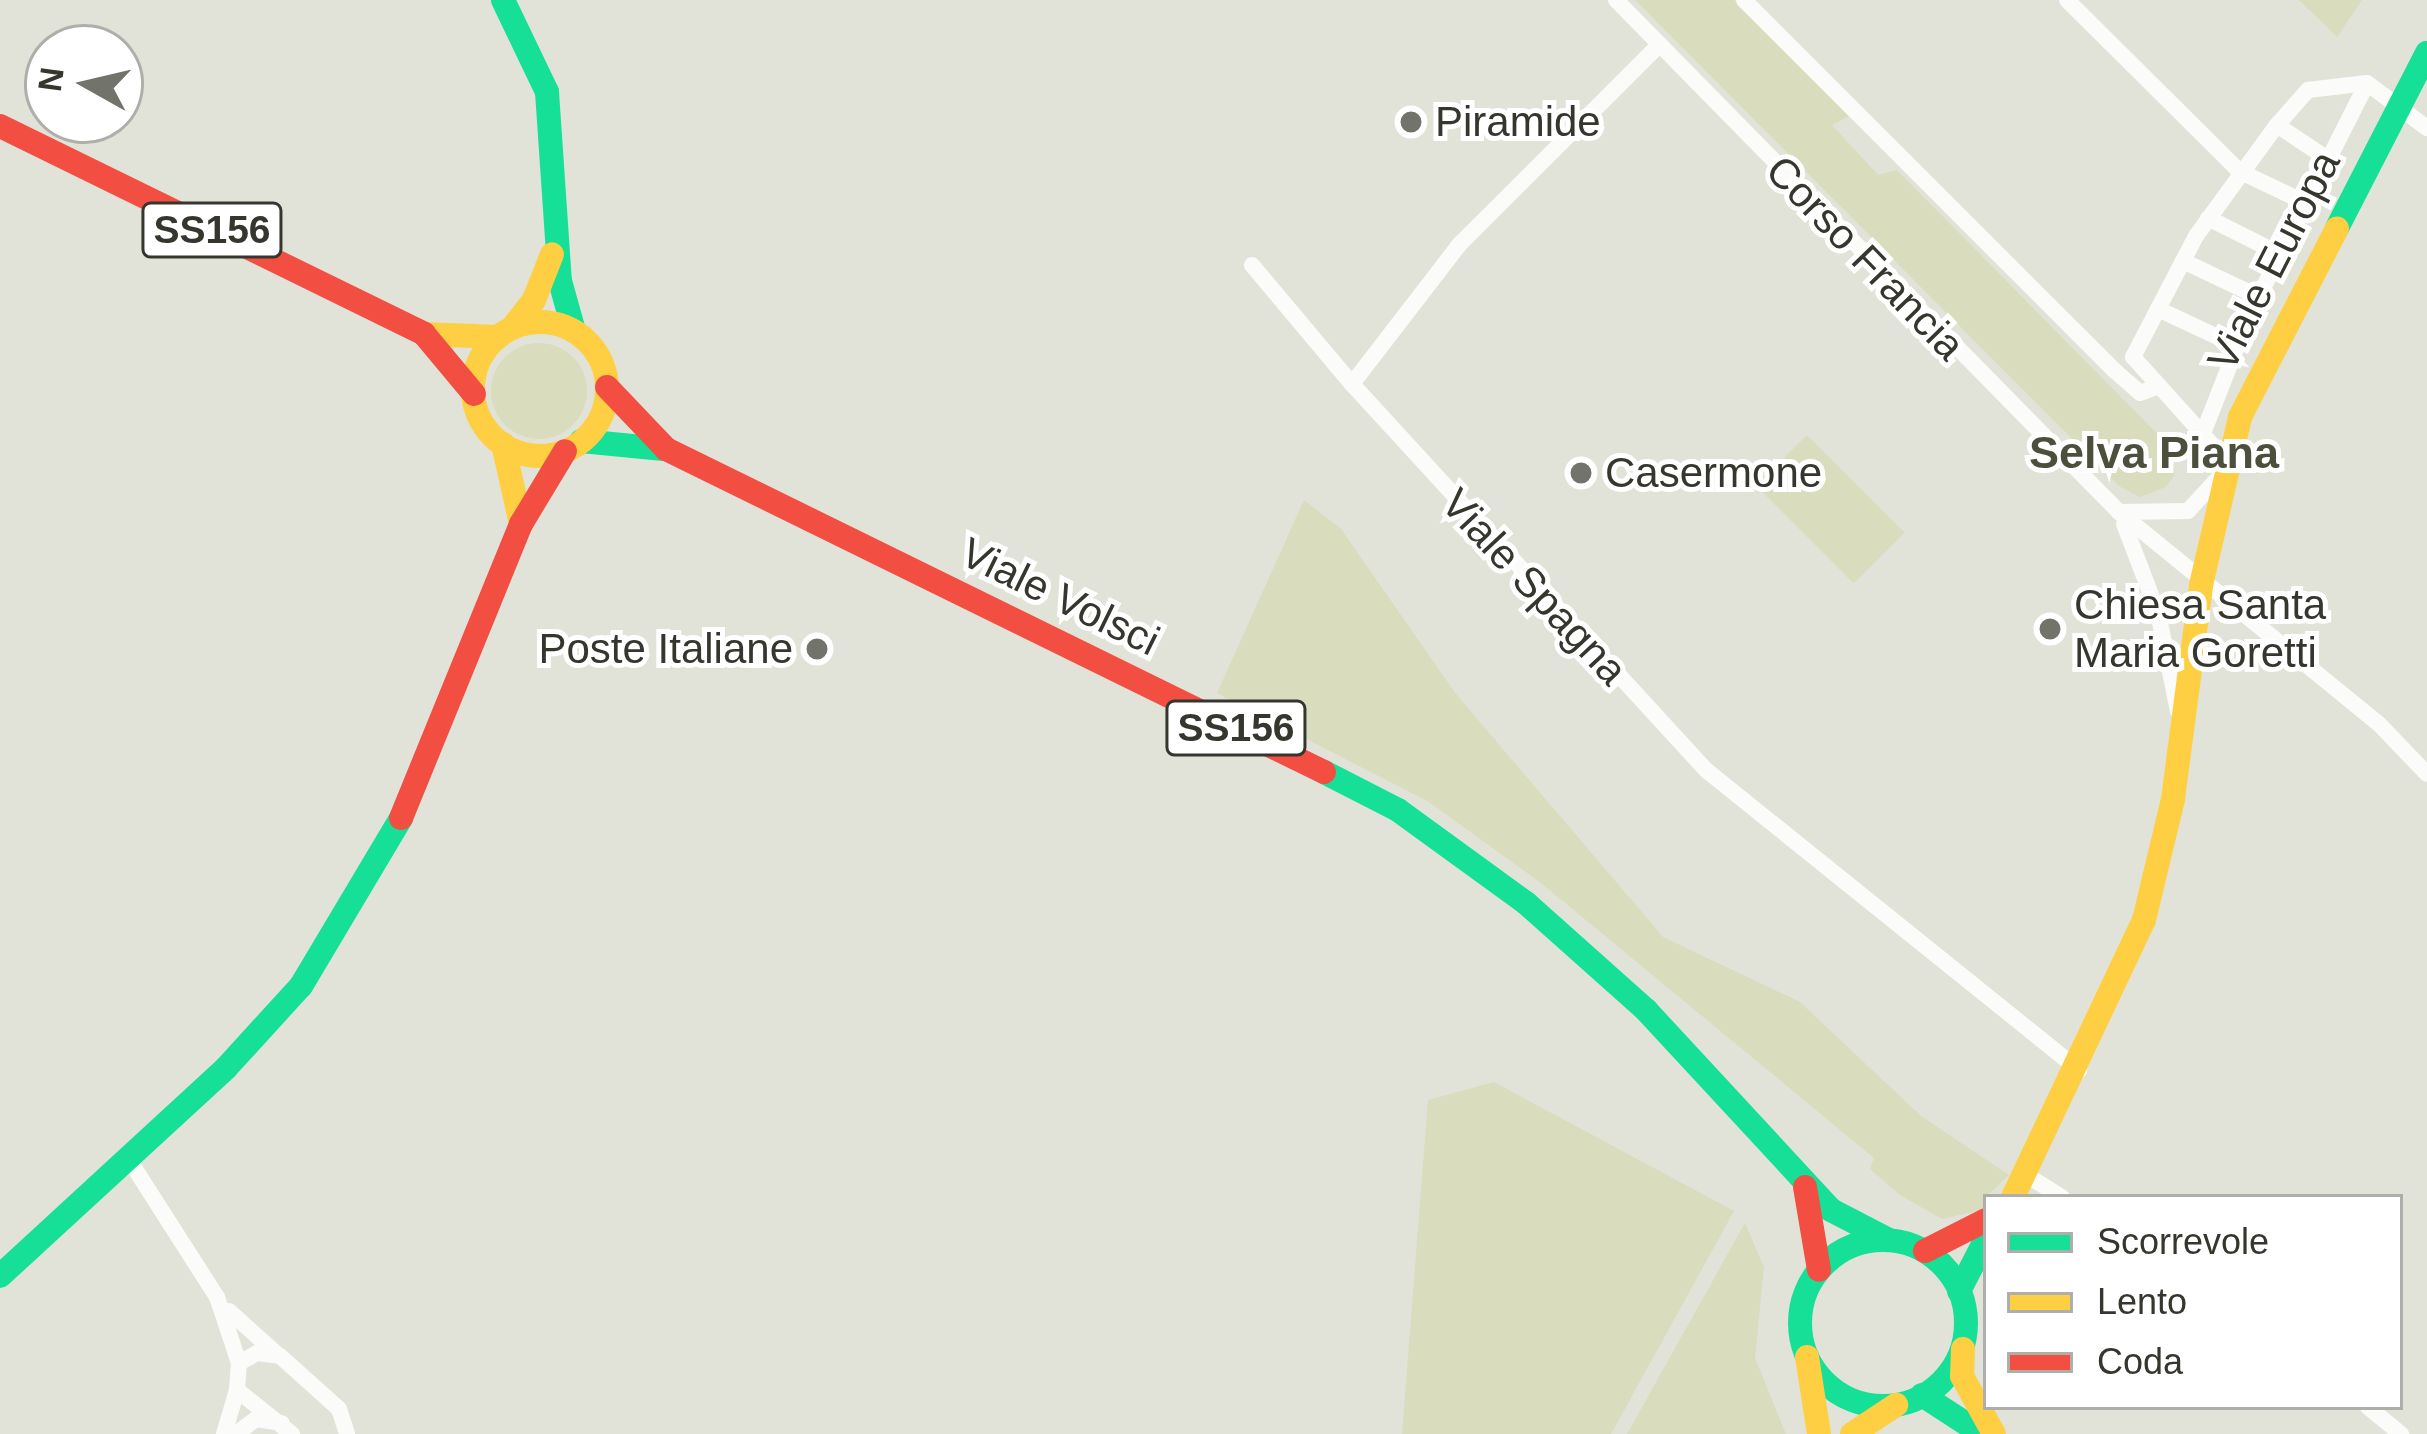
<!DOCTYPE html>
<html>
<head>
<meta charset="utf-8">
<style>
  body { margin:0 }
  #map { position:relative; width:2427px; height:1434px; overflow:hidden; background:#e2e3d8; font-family:Helvetica,sans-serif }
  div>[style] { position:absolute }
  .green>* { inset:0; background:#d9dcbd; transform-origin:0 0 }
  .round { border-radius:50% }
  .street>* { height:16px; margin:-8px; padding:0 8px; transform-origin:8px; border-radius:8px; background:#fbfbf9 }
  .fast>* { height:24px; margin:-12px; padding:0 12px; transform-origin:12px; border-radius:12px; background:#16e098 }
  .fast>.ring { margin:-12px; padding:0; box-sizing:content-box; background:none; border:24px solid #16e098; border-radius:50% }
  .slow>* { height:24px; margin:-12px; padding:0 12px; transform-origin:12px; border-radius:12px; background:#ffcf43 }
  .slow>.ring { margin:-12px; padding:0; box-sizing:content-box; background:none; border:24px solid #ffcf43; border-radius:50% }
  .jam>* { height:24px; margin:-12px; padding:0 12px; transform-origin:12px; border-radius:12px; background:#f24e42 }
  .dots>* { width:33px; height:33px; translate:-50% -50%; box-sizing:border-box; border:6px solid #fff; border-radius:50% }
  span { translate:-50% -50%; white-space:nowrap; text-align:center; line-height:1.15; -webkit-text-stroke:10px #fff; paint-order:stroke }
  .shield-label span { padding:3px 9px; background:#fff; border:3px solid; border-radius:9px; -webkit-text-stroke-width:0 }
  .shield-label { font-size:39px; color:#35362e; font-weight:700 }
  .poi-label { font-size:42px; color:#35362e }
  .left { translate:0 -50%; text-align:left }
  .right { translate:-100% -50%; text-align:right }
  .street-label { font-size:42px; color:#35362e }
  .neighbourhood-label { font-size:45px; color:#4d4f3d; font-weight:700 }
  .legend { position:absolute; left:1983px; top:1194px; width:420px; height:216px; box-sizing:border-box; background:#fff; border:3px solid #aeafab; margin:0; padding:15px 21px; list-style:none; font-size:36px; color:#35362e }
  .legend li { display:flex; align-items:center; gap:24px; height:60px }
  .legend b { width:60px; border:3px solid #aeafab }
  .north { position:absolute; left:24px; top:24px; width:120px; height:120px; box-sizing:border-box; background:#fff; border:3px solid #aeafab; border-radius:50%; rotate:278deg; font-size:33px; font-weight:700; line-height:48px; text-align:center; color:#35362e }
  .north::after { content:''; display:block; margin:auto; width:42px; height:54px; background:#72736a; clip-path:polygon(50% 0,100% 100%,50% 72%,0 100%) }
</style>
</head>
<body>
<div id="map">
  <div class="green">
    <i style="clip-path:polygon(1635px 0,1734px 0,1849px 116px,1832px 125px,1878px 175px,1897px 170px,2172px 449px,2175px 474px,2166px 487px,2140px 497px,2119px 486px)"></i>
    <i style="clip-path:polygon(2299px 0,2362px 0,2337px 37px)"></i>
    <i class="round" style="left:491px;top:343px;width:96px;height:96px"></i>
    <i style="left:1807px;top:435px;width:138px;height:72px;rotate:45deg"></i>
    <i style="clip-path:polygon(1304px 500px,1341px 529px,1456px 694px,1663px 937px,1800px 1002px,1921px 1116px,2009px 1175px,1986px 1197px,1986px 1209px,1942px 1219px,1900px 1195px,1870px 1169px,1874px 1158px,1541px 883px,1429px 802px,1217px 693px)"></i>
    <i style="clip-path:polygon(1494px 1082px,1734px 1211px,1611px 1434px,1402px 1434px,1428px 1100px)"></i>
    <i style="clip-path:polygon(1745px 1223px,1764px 1267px,1755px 1358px,1786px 1434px,1627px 1434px)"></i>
  </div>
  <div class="street">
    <i style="left:1616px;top:0;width:718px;rotate:45.51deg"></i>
    <i style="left:2119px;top:512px;width:335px;rotate:39.2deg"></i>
    <i style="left:2379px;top:724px;width:69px;rotate:46.2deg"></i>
    <i style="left:1744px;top:0;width:525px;rotate:45deg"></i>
    <i style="left:2115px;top:371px;width:33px;rotate:41deg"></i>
    <i style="left:2140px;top:393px;width:17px;rotate:-21deg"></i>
    <i style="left:2067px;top:0;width:243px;rotate:44.8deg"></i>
    <i style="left:2239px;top:171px;width:74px;rotate:25.5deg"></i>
    <i style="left:1658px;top:46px;width:281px;rotate:135deg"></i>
    <i style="left:1459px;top:245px;width:175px;rotate:127.6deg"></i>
    <i style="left:1352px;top:384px;width:524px;rotate:47.48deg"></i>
    <i style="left:1706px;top:770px;width:479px;rotate:38.8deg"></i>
    <i style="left:2277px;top:125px;width:47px;rotate:-48.5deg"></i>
    <i style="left:2308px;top:90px;width:59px;rotate:-6.8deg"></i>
    <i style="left:2208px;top:218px;width:80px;rotate:26.6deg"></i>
    <i style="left:2183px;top:261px;width:84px;rotate:25.3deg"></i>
    <i style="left:1252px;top:265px;width:155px;rotate:50deg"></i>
    <i style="left:2158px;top:309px;width:87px;rotate:25.1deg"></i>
    <i style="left:2200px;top:441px;width:134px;rotate:-68.6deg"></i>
    <i style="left:2249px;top:316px;width:261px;rotate:-63.1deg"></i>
    <i style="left:2367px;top:83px;width:75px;rotate:36.9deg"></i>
    <i style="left:2227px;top:461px;width:140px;rotate:-132.1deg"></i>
    <i style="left:2133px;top:357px;width:136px;rotate:-62.5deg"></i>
    <i style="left:2196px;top:236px;width:137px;rotate:-53.9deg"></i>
    <i style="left:2277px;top:125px;width:63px;rotate:33.9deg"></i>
    <i style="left:2119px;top:512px;width:69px;rotate:-0.8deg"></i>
    <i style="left:2188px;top:511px;width:52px;rotate:-47.4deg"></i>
    <i style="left:2124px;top:524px;width:95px;rotate:69.1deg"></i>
    <i style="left:2158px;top:613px;width:100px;rotate:78.5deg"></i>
    <i style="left:128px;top:1158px;width:165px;rotate:57.4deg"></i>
    <i style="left:217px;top:1297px;width:70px;rotate:71.6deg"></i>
    <i style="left:2028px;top:1176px;width:40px;rotate:32deg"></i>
    <i style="left:229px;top:1311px;width:64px;rotate:41.9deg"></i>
    <i style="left:2368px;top:1407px;width:43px;rotate:39.3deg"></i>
    <i style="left:224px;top:1434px;width:46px;rotate:-73.5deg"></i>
    <i style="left:236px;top:1434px;width:25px;rotate:-37deg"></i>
    <i style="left:256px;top:1419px;width:26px;rotate:9deg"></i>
    <i style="left:292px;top:1434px;width:70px;rotate:-141.3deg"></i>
    <i style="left:237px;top:1390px;width:27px;rotate:-86deg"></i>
    <i style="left:239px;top:1363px;width:21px;rotate:-29deg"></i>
    <i style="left:257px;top:1353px;width:23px;rotate:7deg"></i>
    <i style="left:280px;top:1356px;width:79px;rotate:41.9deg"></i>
    <i style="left:339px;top:1409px;width:26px;rotate:72deg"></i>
  </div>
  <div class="fast">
    <i style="left:503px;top:0;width:102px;rotate:64.4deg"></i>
    <i style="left:547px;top:92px;width:189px;rotate:86.1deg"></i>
    <i style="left:560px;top:281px;width:52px;rotate:74.4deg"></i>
    <i style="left:2337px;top:228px;width:197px;rotate:-62.8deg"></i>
    <i style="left:581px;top:441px;width:83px;rotate:5.5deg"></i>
    <i style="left:1324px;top:772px;width:83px;rotate:27.2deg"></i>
    <i style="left:1398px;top:810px;width:158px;rotate:36deg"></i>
    <i style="left:1526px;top:903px;width:161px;rotate:41.7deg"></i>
    <i style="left:1646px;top:1010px;width:272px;rotate:47.2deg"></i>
    <i style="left:1831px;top:1210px;width:65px;rotate:27.3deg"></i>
    <i class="ring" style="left:1800px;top:1240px;width:142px;height:142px"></i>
    <i style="left:0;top:1276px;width:307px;rotate:-42.6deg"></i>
    <i style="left:226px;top:1068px;width:111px;rotate:-47.6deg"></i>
    <i style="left:301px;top:986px;width:196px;rotate:-59.2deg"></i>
    <i style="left:1959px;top:1291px;width:59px;rotate:-62.6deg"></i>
    <i style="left:1922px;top:1395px;width:72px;rotate:33deg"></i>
  </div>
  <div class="slow">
    <i class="ring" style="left:473px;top:322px;width:110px;height:110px"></i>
    <i style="left:512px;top:328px;width:36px;rotate:-52deg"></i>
    <i style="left:534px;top:300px;width:49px;rotate:-68.6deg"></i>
    <i style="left:424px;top:334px;width:74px;rotate:2.3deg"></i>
    <i style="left:503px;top:444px;width:82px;rotate:77.3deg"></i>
    <i style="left:2013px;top:1197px;width:306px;rotate:-64.7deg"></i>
    <i style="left:2144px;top:920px;width:124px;rotate:-76.5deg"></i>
    <i style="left:2173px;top:799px;width:216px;rotate:-82.5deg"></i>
    <i style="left:2201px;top:585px;width:172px;rotate:-76.9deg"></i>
    <i style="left:2240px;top:417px;width:212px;rotate:-62.8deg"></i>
    <i style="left:1963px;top:1349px;width:27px;rotate:92deg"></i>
    <i style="left:1962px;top:1376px;width:66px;rotate:61.1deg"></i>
    <i style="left:1807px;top:1357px;width:78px;rotate:81.1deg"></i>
    <i style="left:1852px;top:1434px;width:53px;rotate:-33.4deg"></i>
  </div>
  <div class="jam">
    <i style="left:0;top:126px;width:472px;rotate:26.1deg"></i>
    <i style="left:424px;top:334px;width:78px;rotate:50.2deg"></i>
    <i style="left:607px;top:387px;width:86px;rotate:46.4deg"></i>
    <i style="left:666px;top:449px;width:733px;rotate:26.15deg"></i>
    <i style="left:401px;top:818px;width:318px;rotate:-67.8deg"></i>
    <i style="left:521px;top:524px;width:85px;rotate:-58.9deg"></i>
    <i style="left:1805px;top:1187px;width:84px;rotate:80.4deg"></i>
    <i style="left:1925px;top:1251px;width:68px;rotate:-26.9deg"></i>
  </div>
  <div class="dots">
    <i style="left:1411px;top:122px;background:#72736a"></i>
    <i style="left:1581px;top:473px;background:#72736a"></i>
    <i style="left:2050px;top:629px;background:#72736a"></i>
    <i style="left:817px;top:649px;background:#72736a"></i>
  </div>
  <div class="shield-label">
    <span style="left:212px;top:230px">SS156</span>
    <span style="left:1236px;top:728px">SS156</span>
  </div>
  <div class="poi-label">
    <span class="left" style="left:1435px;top:122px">Piramide</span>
    <span class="left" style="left:1605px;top:473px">Casermone</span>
    <span class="left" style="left:2074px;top:629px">Chiesa Santa<br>Maria Goretti</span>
    <span class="right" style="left:793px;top:649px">Poste Italiane</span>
  </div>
  <div class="street-label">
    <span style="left:1865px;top:258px;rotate:46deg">Corso Francia</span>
    <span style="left:2274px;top:261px;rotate:-63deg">Viale Europa</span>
    <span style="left:1534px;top:587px;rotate:47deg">Viale Spagna</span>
    <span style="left:1060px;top:597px;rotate:26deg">Viale Volsci</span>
  </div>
  <div class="neighbourhood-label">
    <span style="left:2154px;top:453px">Selva Piana</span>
  </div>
  <ul class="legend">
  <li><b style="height:15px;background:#16e098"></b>Scorrevole</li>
  <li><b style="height:15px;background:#ffcf43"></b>Lento</li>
  <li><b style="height:15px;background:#f24e42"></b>Coda</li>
  </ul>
  <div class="north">N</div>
</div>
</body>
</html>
